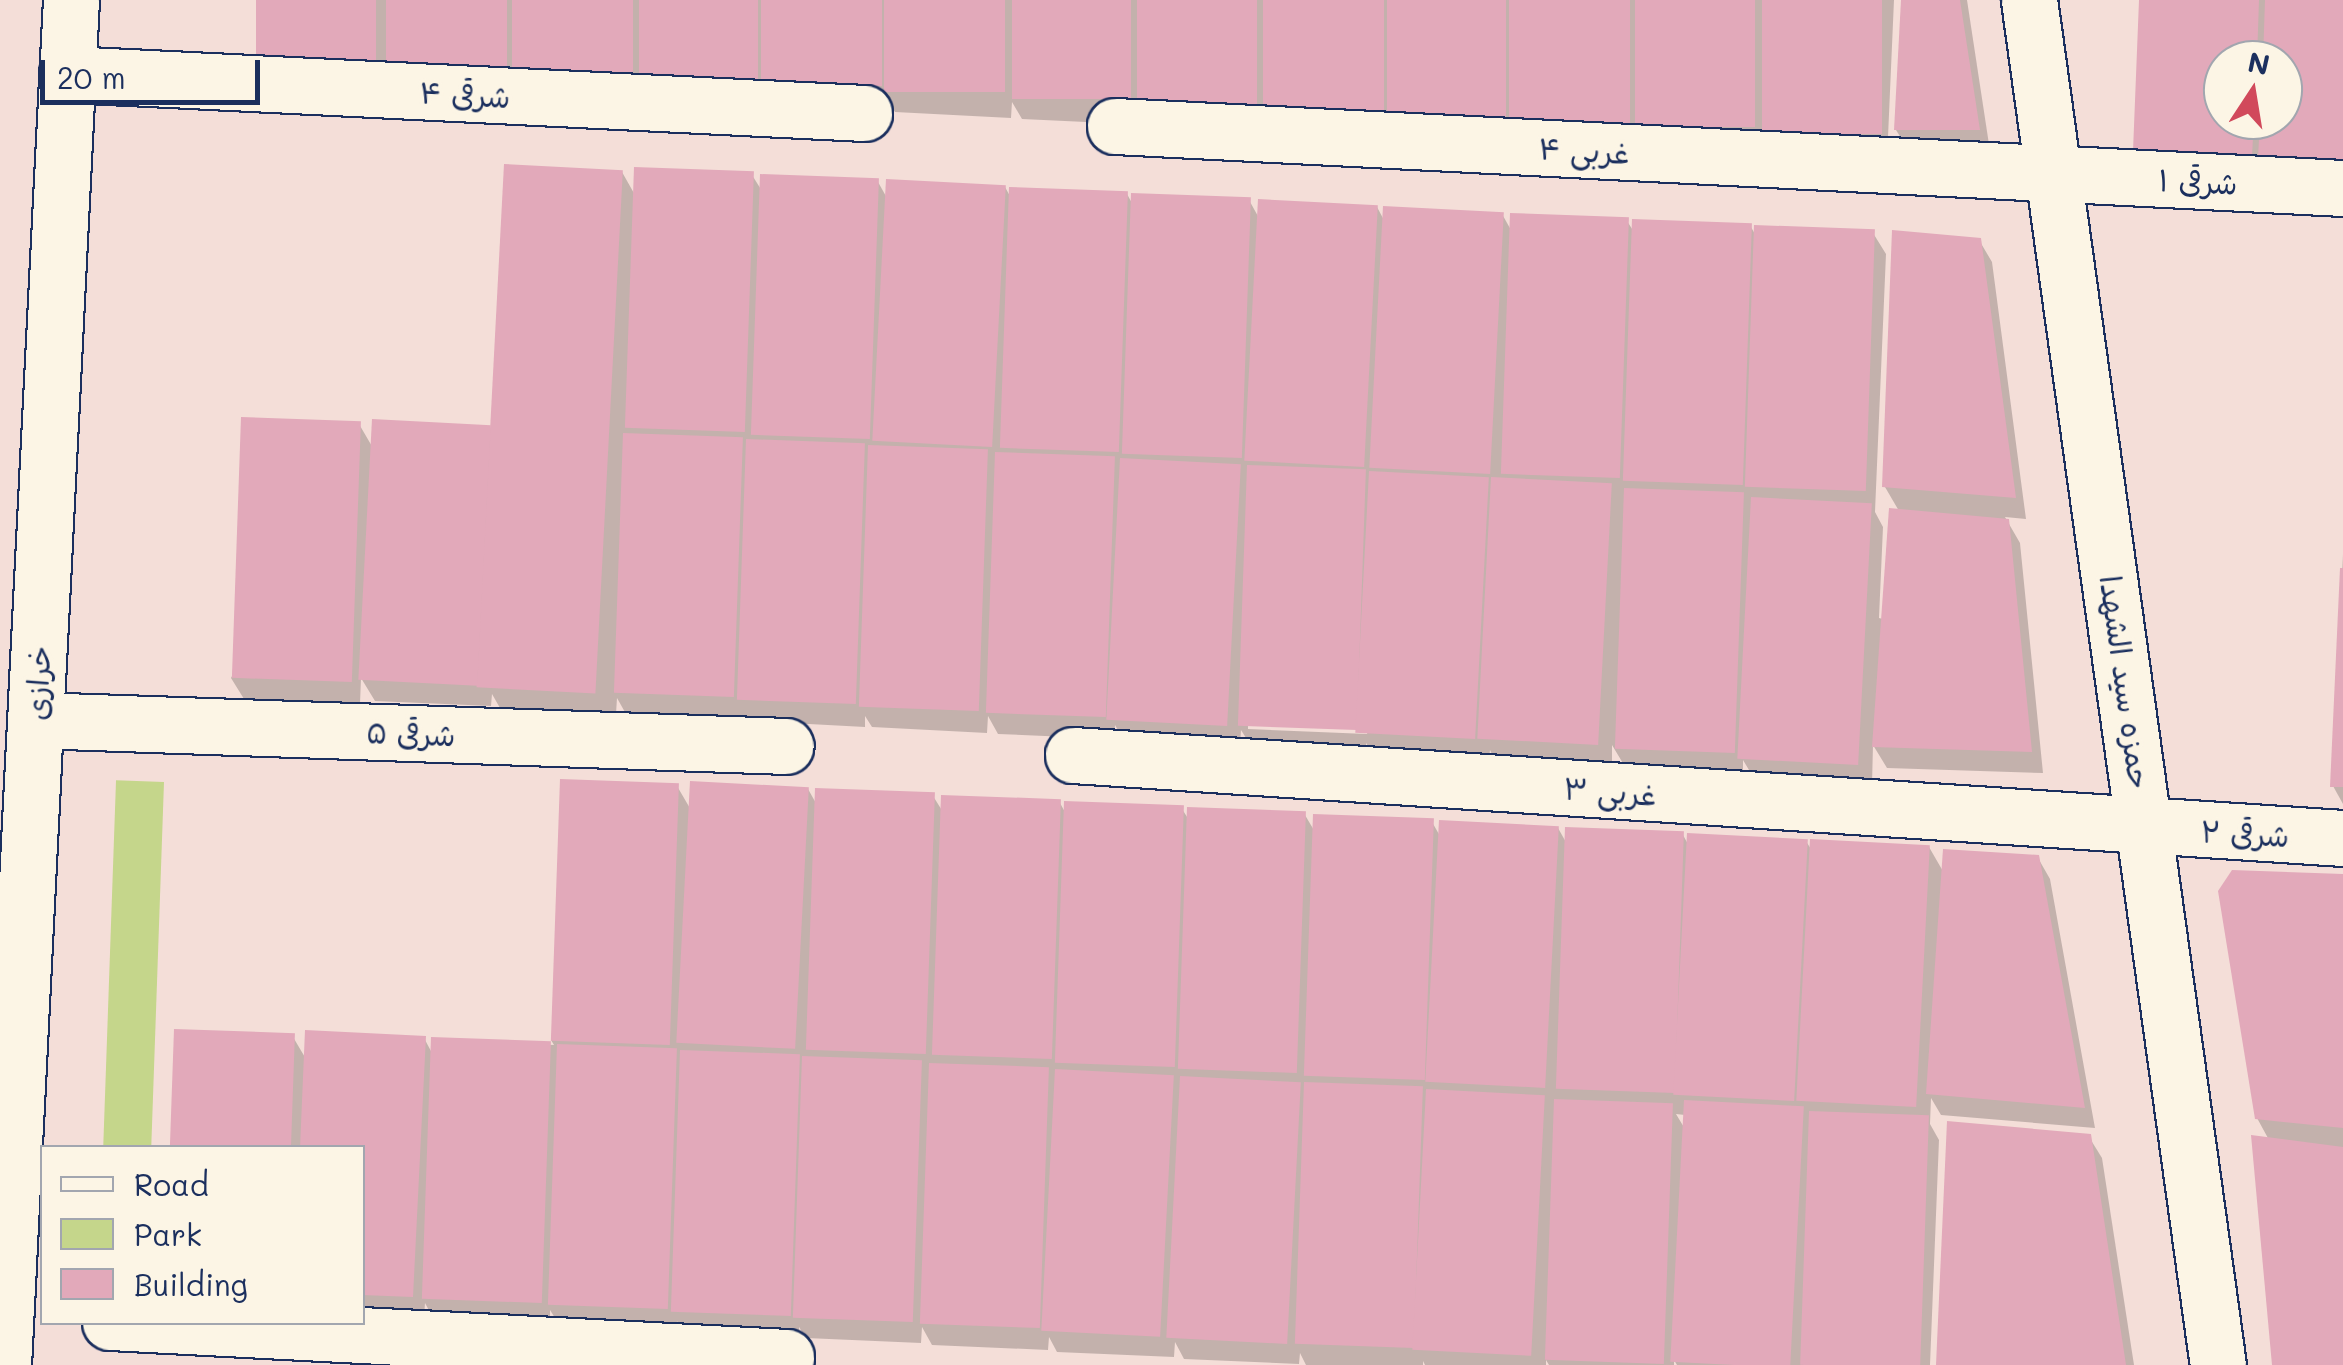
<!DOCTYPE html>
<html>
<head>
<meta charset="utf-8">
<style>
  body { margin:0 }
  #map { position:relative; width:2343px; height:1365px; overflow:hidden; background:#f4ded8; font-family:Mali,"Playpen Sans Arabic",sans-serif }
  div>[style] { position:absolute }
  .green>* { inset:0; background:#c5d68b; transform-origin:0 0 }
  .shadow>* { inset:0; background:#0003 }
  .building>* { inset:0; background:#e2a9ba; transform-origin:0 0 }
  .roads { filter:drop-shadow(2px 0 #1b2f5e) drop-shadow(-2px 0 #1b2f5e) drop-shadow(0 2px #1b2f5e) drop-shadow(0 -2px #1b2f5e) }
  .minor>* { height:55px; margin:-27.5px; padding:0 27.5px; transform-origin:27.5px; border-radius:27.5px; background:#fcf5e5 }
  span { translate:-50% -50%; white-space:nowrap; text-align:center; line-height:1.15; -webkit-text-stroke:8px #fcf5e5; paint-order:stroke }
  .street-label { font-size:30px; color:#1b2f5e }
  .legend { position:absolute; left:40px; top:1145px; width:325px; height:180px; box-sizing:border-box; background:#fcf5e5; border:2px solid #a2a6af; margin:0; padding:12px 18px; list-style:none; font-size:30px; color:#1b2f5e }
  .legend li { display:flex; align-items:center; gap:20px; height:50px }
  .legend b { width:50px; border:2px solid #a2a6af }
  .north { position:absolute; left:2203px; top:40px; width:100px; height:100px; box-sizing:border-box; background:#fcf5e5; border:2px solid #a2a6af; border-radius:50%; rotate:12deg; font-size:28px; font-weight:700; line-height:40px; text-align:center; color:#1b2f5e }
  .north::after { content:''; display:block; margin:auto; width:35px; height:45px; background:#d1495b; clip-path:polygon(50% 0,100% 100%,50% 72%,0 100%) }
  .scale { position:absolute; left:40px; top:60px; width:220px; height:45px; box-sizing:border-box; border:5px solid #1b2f5e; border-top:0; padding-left:12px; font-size:30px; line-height:35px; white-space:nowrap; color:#1b2f5e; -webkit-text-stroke:8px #fcf5e5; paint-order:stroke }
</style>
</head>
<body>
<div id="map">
  <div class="green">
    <i style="left:164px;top:782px;width:365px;height:48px;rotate:92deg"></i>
  </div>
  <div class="shadow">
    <i style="clip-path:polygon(258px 0,1894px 0,1887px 160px,1022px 119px,1012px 102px,1011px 118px,895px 112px,889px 103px,889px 112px,268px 84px)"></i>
    <i style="clip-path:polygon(1903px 0,1967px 0,1990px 151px,1909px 151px,1896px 130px)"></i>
    <i style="clip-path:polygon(evenodd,2142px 0,2343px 0,2343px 182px,2147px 172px,2142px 0,2223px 60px,2283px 60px,2283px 120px,2223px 120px,2223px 60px)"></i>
    <i style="clip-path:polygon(evenodd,622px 172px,635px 195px,752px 175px,762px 191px,878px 182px,887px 198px,1005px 187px,1011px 198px,1127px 194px,1133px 205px,1249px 200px,1259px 218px,1377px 207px,1385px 222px,1502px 214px,1511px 230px,1627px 221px,1634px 232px,1751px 227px,1756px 236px,1873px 233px,1886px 254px,1875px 512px,1883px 527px,1879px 618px,1883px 619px,1899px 511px,1885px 487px,1979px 240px,1992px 262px,2026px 519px,2005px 517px,2020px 543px,2043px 773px,1887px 768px,1873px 745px,1872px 785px,1755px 780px,1743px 760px,1743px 775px,1627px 770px,1612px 745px,1612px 765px,1495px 760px,1490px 750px,1489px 759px,1373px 754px,1366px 743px,1366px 752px,1251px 746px,1241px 730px,1240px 746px,1124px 741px,1115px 725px,1114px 739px,998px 734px,988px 716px,987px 733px,872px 727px,865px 716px,865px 727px,626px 714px,617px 698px,616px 714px,500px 708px,492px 694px,491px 706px,375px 701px,361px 678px,360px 704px,244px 699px,231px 678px,359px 424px,373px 448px,490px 427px,496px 439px,622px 172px,1248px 724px,1368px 729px,1367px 734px,1248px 729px,1248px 724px)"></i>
    <i style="clip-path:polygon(2343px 554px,2343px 804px,2333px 786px)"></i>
    <i style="clip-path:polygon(evenodd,677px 786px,691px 810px,808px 789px,817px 805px,933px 796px,943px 812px,1060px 803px,1066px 814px,1182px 809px,1189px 820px,1305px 815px,1315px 832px,1432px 822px,1440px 836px,1558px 828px,1567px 844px,1683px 835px,1689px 846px,1806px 841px,1812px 851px,1929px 847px,1944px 873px,2038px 858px,2050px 879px,2095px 1128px,1941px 1115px,1931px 1098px,1930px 1124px,1939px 1140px,1930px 1365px,1677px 1365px,1674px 1360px,1674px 1365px,1549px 1365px,1546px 1360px,1546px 1365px,1425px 1365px,1423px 1361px,1423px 1365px,1306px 1365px,1300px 1353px,1299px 1364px,1184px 1359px,1175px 1342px,1174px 1357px,1057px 1352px,1049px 1337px,1048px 1350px,932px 1345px,922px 1327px,921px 1343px,806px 1338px,799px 1327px,799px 1337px,683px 1332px,677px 1321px,676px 1331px,560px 1326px,550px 1310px,550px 1325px,434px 1320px,425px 1303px,424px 1318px,362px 1315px,362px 1148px,172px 1148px,293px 1037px,306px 1059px,424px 1038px,432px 1053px,433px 1039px,554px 1045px,551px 1040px,677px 786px,1676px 1114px,1685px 1115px,1685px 1129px,1676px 1114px)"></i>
    <i style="clip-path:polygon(2343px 876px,2343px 1365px,2275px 1365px,2269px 1140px,2257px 1118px)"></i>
    <i style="clip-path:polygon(2089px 1137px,2102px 1158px,2134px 1365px,1938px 1365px)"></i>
  </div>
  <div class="building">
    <i style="left:256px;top:0;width:120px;height:63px"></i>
    <i style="left:386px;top:0;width:121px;height:66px"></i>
    <i style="left:512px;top:0;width:121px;height:73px"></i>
    <i style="left:639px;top:0;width:119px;height:80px"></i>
    <i style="left:761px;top:0;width:121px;height:86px"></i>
    <i style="left:884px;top:0;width:121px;height:92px"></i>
    <i style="left:1012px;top:0;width:119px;height:99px"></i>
    <i style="left:1137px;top:0;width:120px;height:105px"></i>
    <i style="left:1263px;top:0;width:121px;height:112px"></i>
    <i style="left:1387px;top:0;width:119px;height:118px"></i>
    <i style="left:1509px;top:0;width:121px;height:124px"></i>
    <i style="left:1635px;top:0;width:120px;height:127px"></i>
    <i style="left:1762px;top:0;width:120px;height:134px"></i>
    <i style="clip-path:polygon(1901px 0,1960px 0,1980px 130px,1894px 130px)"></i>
    <i style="clip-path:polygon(2139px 0,2259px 0,2257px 60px,2223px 60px,2223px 120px,2254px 120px,2252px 156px,2133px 151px)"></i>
    <i style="clip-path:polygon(2265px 0,2343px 0,2343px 162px,2258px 158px,2260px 120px,2283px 120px,2283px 60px,2263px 60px)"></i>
    <i style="left:504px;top:164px;width:119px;height:524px;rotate:3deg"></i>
    <i style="left:634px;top:167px;width:120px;height:261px;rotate:2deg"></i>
    <i style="left:760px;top:174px;width:119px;height:261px;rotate:2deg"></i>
    <i style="left:886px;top:179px;width:120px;height:262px;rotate:3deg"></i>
    <i style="left:1009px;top:187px;width:119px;height:261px;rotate:2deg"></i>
    <i style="left:1131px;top:193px;width:120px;height:261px;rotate:2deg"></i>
    <i style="left:1258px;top:199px;width:120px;height:262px;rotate:3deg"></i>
    <i style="left:1383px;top:206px;width:121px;height:262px;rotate:3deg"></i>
    <i style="left:1510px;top:213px;width:119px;height:261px;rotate:2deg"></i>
    <i style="left:1632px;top:219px;width:120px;height:262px;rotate:2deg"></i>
    <i style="left:1754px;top:225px;width:121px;height:262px;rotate:2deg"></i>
    <i style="clip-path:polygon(1892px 230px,1981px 238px,2016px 498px,1882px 487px)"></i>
    <i style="left:241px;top:417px;width:120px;height:261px;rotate:2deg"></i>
    <i style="left:372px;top:419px;width:119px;height:261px;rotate:3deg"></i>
    <i style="left:623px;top:433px;width:120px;height:260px;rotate:2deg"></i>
    <i style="left:746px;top:439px;width:119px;height:261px;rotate:2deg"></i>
    <i style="left:868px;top:445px;width:120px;height:262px;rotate:2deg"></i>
    <i style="left:995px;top:452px;width:120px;height:261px;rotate:2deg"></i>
    <i style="left:1120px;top:458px;width:121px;height:262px;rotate:3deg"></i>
    <i style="left:1247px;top:465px;width:119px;height:261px;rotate:2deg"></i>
    <i style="left:1369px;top:471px;width:120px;height:262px;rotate:3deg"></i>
    <i style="left:1491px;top:477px;width:121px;height:262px;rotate:3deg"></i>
    <i style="left:1624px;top:488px;width:120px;height:261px;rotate:2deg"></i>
    <i style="left:1751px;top:497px;width:121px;height:262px;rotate:3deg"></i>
    <i style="clip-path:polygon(1889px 508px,2009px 519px,2032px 752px,1872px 747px)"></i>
    <i style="clip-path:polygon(2340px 568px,2343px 568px,2343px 787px,2330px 787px)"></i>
    <i style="left:560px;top:779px;width:119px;height:262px;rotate:2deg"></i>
    <i style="left:690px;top:781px;width:119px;height:262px;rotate:3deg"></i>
    <i style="left:815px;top:788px;width:120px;height:262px;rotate:2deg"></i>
    <i style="left:941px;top:795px;width:120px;height:260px;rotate:2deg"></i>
    <i style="left:1064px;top:801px;width:120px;height:262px;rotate:2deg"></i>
    <i style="left:1187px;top:807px;width:119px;height:262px;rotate:2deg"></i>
    <i style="left:1313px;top:814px;width:121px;height:262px;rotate:2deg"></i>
    <i style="left:1439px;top:820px;width:120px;height:262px;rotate:3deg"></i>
    <i style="left:1565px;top:827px;width:119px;height:262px;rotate:2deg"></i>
    <i style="left:1687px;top:833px;width:121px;height:262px;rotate:3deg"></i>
    <i style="left:1810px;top:839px;width:120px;height:262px;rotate:3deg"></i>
    <i style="clip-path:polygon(1943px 849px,2039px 855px,2085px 1108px,1926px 1094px)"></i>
    <i style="clip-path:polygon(2232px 870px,2343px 874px,2343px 1128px,2255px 1119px,2218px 891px)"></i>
    <i style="left:174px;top:1029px;width:121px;height:119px;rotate:2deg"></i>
    <i style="clip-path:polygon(305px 1030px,426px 1036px,413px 1297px,362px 1295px,362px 1148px,300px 1148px)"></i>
    <i style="left:431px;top:1037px;width:120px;height:262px;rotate:2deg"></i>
    <i style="left:557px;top:1044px;width:120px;height:261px;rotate:2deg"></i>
    <i style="left:680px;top:1050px;width:120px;height:262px;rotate:2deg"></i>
    <i style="left:802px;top:1056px;width:120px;height:262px;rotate:2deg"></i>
    <i style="left:929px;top:1063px;width:120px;height:261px;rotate:2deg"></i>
    <i style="left:1055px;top:1069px;width:119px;height:262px;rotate:3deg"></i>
    <i style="left:1180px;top:1076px;width:121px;height:262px;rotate:3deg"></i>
    <i style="left:1304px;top:1082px;width:119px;height:262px;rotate:2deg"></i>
    <i style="left:1426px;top:1089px;width:119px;height:261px;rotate:3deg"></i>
    <i style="left:1554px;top:1099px;width:119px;height:261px;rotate:2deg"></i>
    <i style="left:1684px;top:1100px;width:120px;height:262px;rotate:3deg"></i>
    <i style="left:1809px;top:1111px;width:120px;height:254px;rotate:2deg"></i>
    <i style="clip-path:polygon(1947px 1121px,2091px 1134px,2126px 1365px,1936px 1365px)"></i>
    <i style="clip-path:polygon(2251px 1135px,2343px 1147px,2343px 1365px,2272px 1365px)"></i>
  </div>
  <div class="roads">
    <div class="minor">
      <i style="left:2029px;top:0;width:1378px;rotate:82.12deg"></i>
      <i style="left:67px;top:74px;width:798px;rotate:2.8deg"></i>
      <i style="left:1115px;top:126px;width:1230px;rotate:2.89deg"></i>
      <i style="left:35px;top:720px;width:751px;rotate:1.98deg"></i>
      <i style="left:1073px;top:755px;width:1273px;rotate:3.74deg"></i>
      <i style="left:110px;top:1322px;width:677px;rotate:2.96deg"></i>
      <i style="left:3px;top:1365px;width:1367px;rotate:-87.15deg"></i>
    </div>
  </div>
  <div class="street-label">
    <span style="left:465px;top:94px;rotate:3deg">۴ شرقی</span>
    <span style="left:1584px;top:150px;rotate:3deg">۴ غربی</span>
    <span style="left:2198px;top:181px;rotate:3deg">۱ شرقی</span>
    <span style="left:2126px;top:682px;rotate:82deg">حمزه سید الشهدا</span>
    <span style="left:37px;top:683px;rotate:-87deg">خرازی</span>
    <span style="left:411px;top:733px;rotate:2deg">۵ شرقی</span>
    <span style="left:1610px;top:791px;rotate:4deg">۳ غربی</span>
    <span style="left:2245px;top:833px;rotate:3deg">۲ شرقی</span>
  </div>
  <ul class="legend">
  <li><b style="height:12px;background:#fcf5e5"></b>Road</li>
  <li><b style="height:28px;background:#c5d68b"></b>Park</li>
  <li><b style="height:28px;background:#e2a9ba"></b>Building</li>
  </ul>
  <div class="north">N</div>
  <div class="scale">20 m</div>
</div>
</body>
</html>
